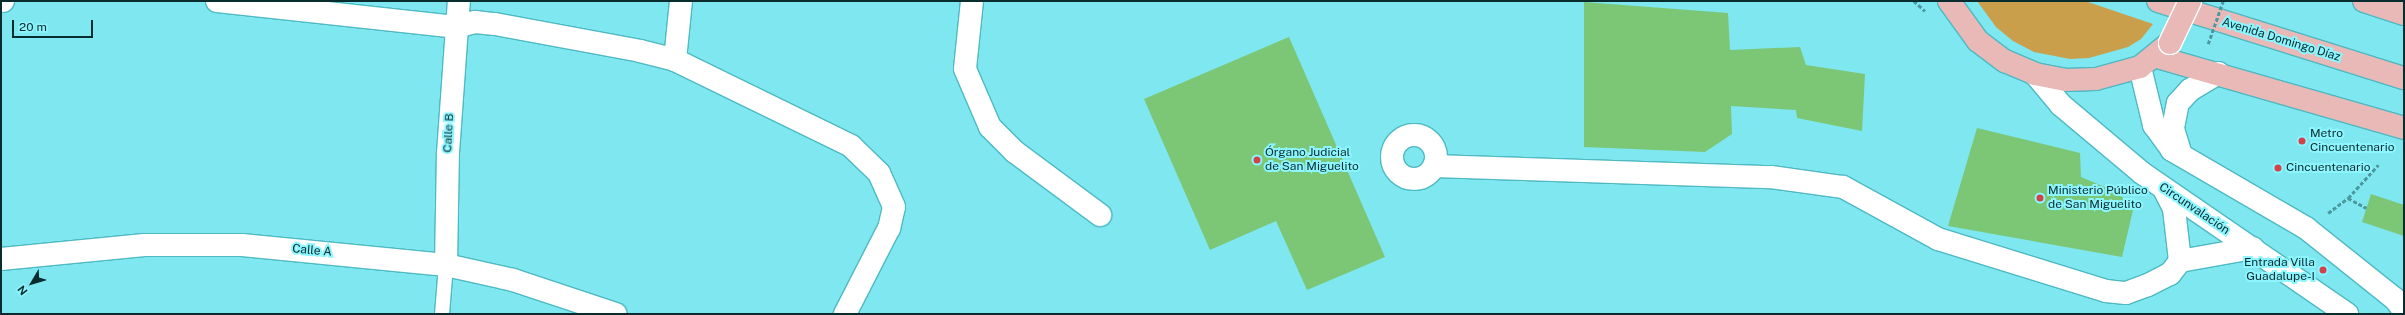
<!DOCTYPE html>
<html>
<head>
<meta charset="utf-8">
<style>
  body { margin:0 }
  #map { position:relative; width:2405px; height:315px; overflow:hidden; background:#7fe7f0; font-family:"Public Sans",sans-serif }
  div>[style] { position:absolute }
  .green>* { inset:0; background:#c99f4b }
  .building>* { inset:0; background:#7bc775 }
  .path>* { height:2.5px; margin-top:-1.25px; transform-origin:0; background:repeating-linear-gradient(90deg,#4d989e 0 4px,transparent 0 6px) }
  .roads { filter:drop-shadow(1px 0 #4eb9c2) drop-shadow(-1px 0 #4eb9c2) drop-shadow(0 1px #4eb9c2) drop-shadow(0 -1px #4eb9c2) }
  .lane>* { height:14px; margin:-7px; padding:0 7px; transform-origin:7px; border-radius:7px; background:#fff }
  .street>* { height:22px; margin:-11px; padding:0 11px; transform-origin:11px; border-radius:11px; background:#fff }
  .street>.ring { margin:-11px; padding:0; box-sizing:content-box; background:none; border:22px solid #fff; border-radius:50% }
  .secondary>* { height:22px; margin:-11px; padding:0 11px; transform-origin:11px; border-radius:11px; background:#fff }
  .primary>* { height:22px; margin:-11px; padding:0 11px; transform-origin:11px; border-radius:11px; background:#e8b9b6 }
  .path-bridge>* { height:2.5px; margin-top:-1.25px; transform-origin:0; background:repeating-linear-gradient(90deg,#4d989e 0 4px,transparent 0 6px) }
  .bridges { filter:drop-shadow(1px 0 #fff) drop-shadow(-1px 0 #fff) drop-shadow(0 1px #fff) drop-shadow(0 -1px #fff) }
  .primary-bridge>* { height:22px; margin:-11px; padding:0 11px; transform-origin:11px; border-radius:11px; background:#e8b9b6 }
  .dots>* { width:11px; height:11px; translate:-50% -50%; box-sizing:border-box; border:2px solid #8cf5fe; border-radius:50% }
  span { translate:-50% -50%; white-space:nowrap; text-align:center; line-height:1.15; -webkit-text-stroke:4px #8cf5fe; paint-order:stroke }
  .street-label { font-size:12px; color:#092c2f }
  .poi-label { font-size:12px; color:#092c2f }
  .left { translate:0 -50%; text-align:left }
  .right { translate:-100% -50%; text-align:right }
  .frame { position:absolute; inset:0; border:2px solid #092c2f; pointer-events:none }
  .north { position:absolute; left:12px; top:263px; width:40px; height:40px; -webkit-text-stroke:3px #8cf5fe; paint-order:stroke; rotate:232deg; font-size:11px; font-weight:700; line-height:16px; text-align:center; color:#092c2f }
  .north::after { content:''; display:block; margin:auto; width:14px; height:18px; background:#092c2f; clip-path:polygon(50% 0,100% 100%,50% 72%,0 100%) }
  .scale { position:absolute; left:12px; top:20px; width:81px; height:18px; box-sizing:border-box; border:2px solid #092c2f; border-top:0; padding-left:5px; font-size:12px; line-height:14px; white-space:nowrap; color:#092c2f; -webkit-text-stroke:3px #8cf5fe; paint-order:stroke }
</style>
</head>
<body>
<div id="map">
  <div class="green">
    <i style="clip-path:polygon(1977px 1px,2085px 1px,2153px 24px,2141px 39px,2128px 47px,2089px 58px,2070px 59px,2034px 52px,2013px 41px,1996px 27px)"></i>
  </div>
  <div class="building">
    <i style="clip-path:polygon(1584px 2px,1728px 13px,1730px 50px,1800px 47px,1806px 65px,1865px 74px,1862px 131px,1797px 118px,1796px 110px,1731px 106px,1732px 134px,1705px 152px,1584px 147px)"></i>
    <i style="clip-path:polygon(1289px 37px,1385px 257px,1307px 290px,1276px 221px,1210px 250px,1144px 99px)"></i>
    <i style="clip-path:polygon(1977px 128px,2080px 153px,2081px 177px,2114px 191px,2134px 206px,2122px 257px,1948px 226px)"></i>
    <i style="clip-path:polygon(2371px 194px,2404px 205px,2404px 236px,2362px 222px)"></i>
  </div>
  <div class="path">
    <i style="left:1914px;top:1px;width:15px;rotate:42deg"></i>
    <i style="left:2348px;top:198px;width:21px;rotate:28deg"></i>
    <i style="left:2328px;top:213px;width:25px;rotate:-37deg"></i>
    <i style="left:2348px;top:198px;width:45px;rotate:-47.7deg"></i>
  </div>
  <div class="roads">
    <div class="lane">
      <i style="left:442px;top:314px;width:49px;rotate:-85.3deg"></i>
    </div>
    <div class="street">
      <i style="left:1px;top:1px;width:2px"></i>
      <i style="left:217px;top:1px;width:240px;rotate:6.2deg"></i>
      <i style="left:456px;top:27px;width:20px;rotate:-15deg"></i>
      <i style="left:475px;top:22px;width:20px;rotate:6deg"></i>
      <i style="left:495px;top:24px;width:147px;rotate:10.5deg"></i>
      <i style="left:640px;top:51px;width:36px;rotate:14deg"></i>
      <i style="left:675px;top:60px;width:196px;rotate:26deg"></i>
      <i style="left:851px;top:146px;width:39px;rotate:44deg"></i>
      <i style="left:879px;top:173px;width:37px;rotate:66deg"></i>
      <i style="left:894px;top:207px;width:22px;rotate:103deg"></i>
      <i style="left:889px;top:228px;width:97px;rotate:117.1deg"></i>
      <i style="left:972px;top:1px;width:68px;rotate:95.9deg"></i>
      <i style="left:965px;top:69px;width:63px;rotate:66.7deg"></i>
      <i style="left:990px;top:127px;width:35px;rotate:45deg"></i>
      <i style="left:1015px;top:152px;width:106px;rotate:36.5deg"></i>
      <i style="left:675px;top:60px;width:59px;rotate:-84.2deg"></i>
      <i class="ring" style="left:1392px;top:135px;width:22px;height:22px"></i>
      <i style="left:1434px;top:166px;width:337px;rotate:1.9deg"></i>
      <i style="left:1771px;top:177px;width:73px;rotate:7.9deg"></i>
      <i style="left:1843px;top:187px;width:108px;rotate:28.7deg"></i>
      <i style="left:1938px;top:239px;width:176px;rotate:17.2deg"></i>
      <i style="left:2106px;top:291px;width:20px;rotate:6deg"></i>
      <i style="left:2126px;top:293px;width:23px;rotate:-20deg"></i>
      <i style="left:2148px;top:285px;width:25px;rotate:-27deg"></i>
      <i style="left:2170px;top:274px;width:16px;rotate:-52deg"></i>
      <i style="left:2180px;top:261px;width:74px;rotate:-10.1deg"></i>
      <i style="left:2164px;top:189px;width:22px;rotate:63deg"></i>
      <i style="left:2174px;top:209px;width:52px;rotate:83.4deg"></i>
      <i style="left:446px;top:265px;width:112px;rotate:-89deg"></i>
      <i style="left:448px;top:153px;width:152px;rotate:-85.9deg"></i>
    </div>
    <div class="secondary">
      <i style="left:2140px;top:67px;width:60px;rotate:76.4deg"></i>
      <i style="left:2154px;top:125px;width:31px;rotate:54deg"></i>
      <i style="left:2172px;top:150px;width:155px;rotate:30.2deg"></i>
      <i style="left:2306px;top:228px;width:114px;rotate:38.6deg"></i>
      <i style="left:2395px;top:299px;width:15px;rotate:53deg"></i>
      <i style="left:2035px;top:74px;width:40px;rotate:50deg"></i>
      <i style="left:2061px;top:105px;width:106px;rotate:40deg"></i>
      <i style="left:2142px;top:173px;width:249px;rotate:34.5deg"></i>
      <i style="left:2181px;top:155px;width:28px;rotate:-107deg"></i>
      <i style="left:2173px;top:128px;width:25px;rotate:-79deg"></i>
      <i style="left:2178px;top:103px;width:18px;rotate:-47deg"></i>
      <i style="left:2190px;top:90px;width:33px;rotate:-31deg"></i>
      <i style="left:1px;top:259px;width:144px;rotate:-5.6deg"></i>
      <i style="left:144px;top:245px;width:98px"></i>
      <i style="left:242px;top:245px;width:205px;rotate:5.6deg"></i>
      <i style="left:446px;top:265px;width:69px;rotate:12.6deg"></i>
      <i style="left:513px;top:280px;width:108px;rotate:18.3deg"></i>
    </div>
    <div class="primary">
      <i style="left:1949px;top:1px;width:49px;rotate:54.1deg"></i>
      <i style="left:1978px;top:41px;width:34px;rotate:37deg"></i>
      <i style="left:2005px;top:61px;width:33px;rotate:23deg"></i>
      <i style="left:2035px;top:74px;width:31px;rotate:11deg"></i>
      <i style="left:2065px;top:80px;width:31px;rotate:-2deg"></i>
      <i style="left:2096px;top:79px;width:46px;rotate:-15.3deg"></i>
      <i style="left:2140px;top:67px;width:38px;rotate:-39deg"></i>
      <i style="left:2158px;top:1px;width:258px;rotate:17.4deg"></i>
      <i style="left:2364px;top:1px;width:42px;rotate:18deg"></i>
      <i style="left:2157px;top:57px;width:257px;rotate:16deg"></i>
    </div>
  </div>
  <div class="path-bridge">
    <i style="left:2208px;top:44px;width:46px;rotate:-70.8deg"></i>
  </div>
  <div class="bridges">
    <div class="primary-bridge">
      <i style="left:2170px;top:43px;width:47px;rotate:-64.5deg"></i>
    </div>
  </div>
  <div class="dots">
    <i style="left:2302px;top:141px;background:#d24248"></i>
    <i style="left:1257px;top:160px;background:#d24248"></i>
    <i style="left:2278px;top:168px;background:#d24248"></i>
    <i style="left:2040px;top:198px;background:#d24248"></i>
    <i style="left:2323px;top:270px;background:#d24248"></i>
  </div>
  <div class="street-label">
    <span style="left:2281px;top:40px;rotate:17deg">Avenida Domingo Díaz</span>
    <span style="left:449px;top:133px;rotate:-87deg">Calle B</span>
    <span style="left:2194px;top:209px;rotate:34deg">Circunvalación</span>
    <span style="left:312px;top:251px;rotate:5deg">Calle A</span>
  </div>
  <div class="poi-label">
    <span class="left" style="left:2310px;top:141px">Metro<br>Cincuentenario</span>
    <span class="left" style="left:1265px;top:160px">Órgano Judicial<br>de San Miguelito</span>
    <span class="left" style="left:2286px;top:168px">Cincuentenario</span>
    <span class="left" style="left:2048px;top:198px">Ministerio Público<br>de San Miguelito</span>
    <span class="right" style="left:2315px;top:270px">Entrada Villa<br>Guadalupe-I</span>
  </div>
  <div class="frame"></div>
  <div class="north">N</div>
  <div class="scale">20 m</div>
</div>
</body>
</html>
